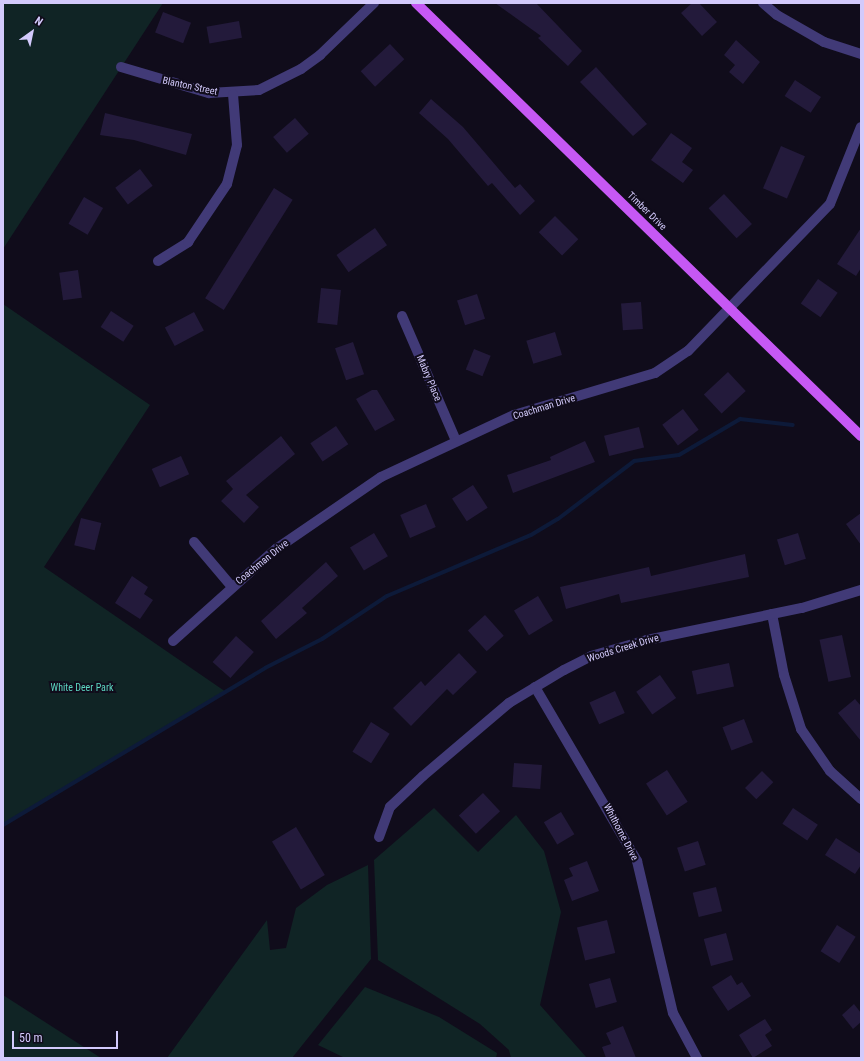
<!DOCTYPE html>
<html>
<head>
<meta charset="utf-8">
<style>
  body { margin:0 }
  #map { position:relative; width:864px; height:1061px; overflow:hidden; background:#100c1b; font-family:"Roboto Condensed",sans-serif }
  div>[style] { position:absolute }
  .green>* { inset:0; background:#102425 }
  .stream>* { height:4px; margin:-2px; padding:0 2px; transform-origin:2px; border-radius:2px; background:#0d1a39 }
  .building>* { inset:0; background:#231a3b; transform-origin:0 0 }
  .minor>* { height:10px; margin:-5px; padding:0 5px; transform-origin:5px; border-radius:5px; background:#413a77 }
  .major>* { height:10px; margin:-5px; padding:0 5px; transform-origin:5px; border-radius:5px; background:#c658f4 }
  span { translate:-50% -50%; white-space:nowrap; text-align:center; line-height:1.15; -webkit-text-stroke:4px #100c1b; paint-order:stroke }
  .street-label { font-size:10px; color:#d3cafc }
  .park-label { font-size:10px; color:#5cd5c0 }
  .frame { position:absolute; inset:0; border:4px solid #d3cafc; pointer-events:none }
  .north { position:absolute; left:12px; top:12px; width:40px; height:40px; -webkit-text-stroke:3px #100c1b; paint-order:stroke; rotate:33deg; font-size:11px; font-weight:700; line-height:16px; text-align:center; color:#d3cafc }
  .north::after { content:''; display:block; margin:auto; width:14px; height:18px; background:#d3cafc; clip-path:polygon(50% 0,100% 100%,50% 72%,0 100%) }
  .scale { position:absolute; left:12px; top:1031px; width:106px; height:18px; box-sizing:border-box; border:2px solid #d3cafc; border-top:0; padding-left:5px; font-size:12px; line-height:14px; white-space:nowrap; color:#d3cafc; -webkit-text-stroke:3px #100c1b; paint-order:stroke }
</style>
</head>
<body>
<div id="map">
  <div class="green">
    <i style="clip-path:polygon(3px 3px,163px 3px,3px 249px)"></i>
    <i style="clip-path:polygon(3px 304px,150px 405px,44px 567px,226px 692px,3px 825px)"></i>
    <i style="clip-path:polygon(434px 808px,478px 852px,516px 815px,544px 851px,561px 912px,540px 1005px,587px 1058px,511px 1058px,509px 1050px,480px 1024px,378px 960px,374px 860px)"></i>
    <i style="clip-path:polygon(368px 865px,371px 959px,292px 1058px,167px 1058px,267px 920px,270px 950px,286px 948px,296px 908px,327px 885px)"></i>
    <i style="clip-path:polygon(365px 987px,439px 1017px,497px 1053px,496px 1058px,345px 1058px,318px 1045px)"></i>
    <i style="clip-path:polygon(3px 995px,101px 1058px,3px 1058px)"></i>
  </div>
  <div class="stream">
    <i style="left:3px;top:825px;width:305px;rotate:-30.9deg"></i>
    <i style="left:265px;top:668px;width:64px;rotate:-27deg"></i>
    <i style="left:322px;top:639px;width:78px;rotate:-33.5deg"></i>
    <i style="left:387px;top:596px;width:156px;rotate:-23deg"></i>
    <i style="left:531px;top:535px;width:31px;rotate:-31deg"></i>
    <i style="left:558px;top:519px;width:96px;rotate:-37.3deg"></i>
    <i style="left:634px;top:461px;width:45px;rotate:-7.6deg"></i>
    <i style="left:679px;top:455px;width:71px;rotate:-30.5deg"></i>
    <i style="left:740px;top:419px;width:53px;rotate:6.5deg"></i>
  </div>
  <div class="building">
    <i style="clip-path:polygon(495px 3px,536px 3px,582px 51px,568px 66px,538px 38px,541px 36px)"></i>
    <i style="clip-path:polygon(692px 3px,699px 3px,717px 22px,702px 36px,681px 13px)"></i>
    <i style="left:163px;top:12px;width:30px;height:22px;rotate:21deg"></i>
    <i style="left:239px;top:21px;width:17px;height:33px;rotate:80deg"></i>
    <i style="clip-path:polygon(736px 40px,760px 62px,743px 84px,729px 72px,735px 65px,724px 55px)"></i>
    <i style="left:390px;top:44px;width:21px;height:40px;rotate:47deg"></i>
    <i style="clip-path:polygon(596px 67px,647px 124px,633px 136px,580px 82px)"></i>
    <i style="left:795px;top:80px;width:31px;height:19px;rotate:33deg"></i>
    <i style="clip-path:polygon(431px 99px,463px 127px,515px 188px,520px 184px,535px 201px,520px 215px,492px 183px,488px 186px,448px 139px,419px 113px)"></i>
    <i style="clip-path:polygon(105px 113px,192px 134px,186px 155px,134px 140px,100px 135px)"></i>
    <i style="left:295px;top:118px;width:21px;height:29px;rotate:49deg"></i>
    <i style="clip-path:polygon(671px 133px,692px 148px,682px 162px,693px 170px,683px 183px,651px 160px)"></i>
    <i style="left:781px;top:146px;width:26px;height:46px;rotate:23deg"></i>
    <i style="left:140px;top:169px;width:21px;height:31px;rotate:53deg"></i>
    <i style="left:274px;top:188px;width:22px;height:130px;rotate:32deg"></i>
    <i style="left:724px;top:194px;width:41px;height:21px;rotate:47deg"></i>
    <i style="left:84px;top:197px;width:22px;height:31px;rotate:30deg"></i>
    <i style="left:555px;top:216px;width:33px;height:23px;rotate:45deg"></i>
    <i style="left:375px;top:228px;width:21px;height:47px;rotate:55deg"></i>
    <i style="clip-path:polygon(861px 228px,861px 268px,856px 276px,837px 264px)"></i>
    <i style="left:78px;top:270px;width:28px;height:19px;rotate:82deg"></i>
    <i style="left:818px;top:279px;width:24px;height:30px;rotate:35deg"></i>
    <i style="left:321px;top:288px;width:20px;height:35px;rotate:6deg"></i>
    <i style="left:477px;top:294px;width:26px;height:21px;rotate:72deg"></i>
    <i style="left:641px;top:302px;width:27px;height:20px;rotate:86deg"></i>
    <i style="left:111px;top:311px;width:27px;height:19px;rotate:33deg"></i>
    <i style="left:194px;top:312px;width:21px;height:33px;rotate:62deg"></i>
    <i style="left:555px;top:332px;width:24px;height:30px;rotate:73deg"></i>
    <i style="left:353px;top:342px;width:34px;height:19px;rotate:71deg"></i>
    <i style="left:474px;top:349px;width:18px;height:22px;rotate:22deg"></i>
    <i style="left:728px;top:372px;width:26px;height:33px;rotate:47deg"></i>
    <i style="clip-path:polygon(372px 390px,377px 390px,395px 420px,375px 431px,356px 399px)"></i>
    <i style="left:683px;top:409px;width:26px;height:26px;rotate:53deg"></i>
    <i style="left:336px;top:426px;width:22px;height:31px;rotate:56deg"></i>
    <i style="left:639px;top:427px;width:21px;height:36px;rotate:76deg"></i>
    <i style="clip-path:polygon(281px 436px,295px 454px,246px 495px,259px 507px,244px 523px,221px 501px,233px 489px,226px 481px)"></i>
    <i style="clip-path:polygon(585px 441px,595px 462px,513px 493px,507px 475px,551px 460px,550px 457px)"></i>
    <i style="left:181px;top:456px;width:20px;height:32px;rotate:66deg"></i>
    <i style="left:473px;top:485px;width:27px;height:25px;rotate:57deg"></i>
    <i style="left:426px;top:504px;width:25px;height:28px;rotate:67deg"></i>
    <i style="clip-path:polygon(861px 513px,861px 545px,846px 524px)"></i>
    <i style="left:81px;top:518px;width:21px;height:28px;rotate:14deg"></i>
    <i style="left:374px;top:533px;width:27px;height:28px;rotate:59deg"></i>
    <i style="left:798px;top:533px;width:27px;height:22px;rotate:73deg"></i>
    <i style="clip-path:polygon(745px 554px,749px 577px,621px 603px,619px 594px,566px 609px,560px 587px,649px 567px,651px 576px)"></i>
    <i style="clip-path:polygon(326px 562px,338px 576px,302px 608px,307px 613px,276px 639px,261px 621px)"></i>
    <i style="clip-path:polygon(132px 576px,148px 587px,144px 594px,153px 600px,140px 619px,115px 603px)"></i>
    <i style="left:538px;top:596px;width:29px;height:28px;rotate:59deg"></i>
    <i style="left:485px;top:615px;width:28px;height:23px;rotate:48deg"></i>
    <i style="left:842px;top:635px;width:43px;height:23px;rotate:78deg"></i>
    <i style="left:236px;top:636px;width:24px;height:35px;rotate:42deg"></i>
    <i style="clip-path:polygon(459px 653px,477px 672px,453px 695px,447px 689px,411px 726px,393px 708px,421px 681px,425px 686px)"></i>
    <i style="left:729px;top:663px;width:24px;height:38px;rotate:78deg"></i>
    <i style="left:660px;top:675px;width:28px;height:29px;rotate:55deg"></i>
    <i style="left:615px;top:691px;width:24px;height:28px;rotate:66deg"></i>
    <i style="clip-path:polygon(855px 699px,861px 706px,861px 741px,838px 713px)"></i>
    <i style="left:744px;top:719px;width:25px;height:23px;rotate:69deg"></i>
    <i style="left:371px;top:722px;width:22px;height:35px;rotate:32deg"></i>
    <i style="left:514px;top:763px;width:28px;height:24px;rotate:4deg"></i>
    <i style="left:667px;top:770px;width:38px;height:25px;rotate:57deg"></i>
    <i style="left:762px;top:771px;width:16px;height:24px;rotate:45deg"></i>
    <i style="left:483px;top:793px;width:25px;height:33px;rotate:47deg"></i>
    <i style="left:793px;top:808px;width:30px;height:19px;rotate:34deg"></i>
    <i style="left:561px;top:812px;width:26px;height:20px;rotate:59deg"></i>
    <i style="left:296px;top:827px;width:56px;height:28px;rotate:59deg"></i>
    <i style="clip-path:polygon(836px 838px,861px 854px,861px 865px,855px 874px,825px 855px)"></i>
    <i style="left:698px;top:841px;width:25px;height:22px;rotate:72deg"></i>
    <i style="clip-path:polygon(587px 861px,599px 891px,572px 901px,564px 880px,573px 876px,569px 868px)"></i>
    <i style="left:716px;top:887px;width:25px;height:24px;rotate:76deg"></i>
    <i style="left:607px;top:920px;width:34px;height:31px;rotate:76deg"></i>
    <i style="left:837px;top:925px;width:22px;height:31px;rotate:32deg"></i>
    <i style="left:726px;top:933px;width:28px;height:23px;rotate:75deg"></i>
    <i style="clip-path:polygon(731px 975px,737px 985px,742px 982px,751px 996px,728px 1011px,712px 987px)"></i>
    <i style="left:610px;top:978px;width:25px;height:22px;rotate:74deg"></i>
    <i style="clip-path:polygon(854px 1004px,861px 1013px,861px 1022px,853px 1029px,842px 1015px)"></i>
    <i style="clip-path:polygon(765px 1019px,772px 1030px,765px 1035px,772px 1046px,753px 1058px,739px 1035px)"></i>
    <i style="clip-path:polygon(623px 1026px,636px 1058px,606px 1058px,602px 1047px,611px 1044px,606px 1033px)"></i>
  </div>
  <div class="minor">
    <i style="left:763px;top:3px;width:18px;rotate:41deg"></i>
    <i style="left:777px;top:15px;width:54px;rotate:29.9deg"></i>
    <i style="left:824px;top:42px;width:39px;rotate:18deg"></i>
    <i style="left:121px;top:67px;width:92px;rotate:16.5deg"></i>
    <i style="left:209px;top:93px;width:50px;rotate:-3.4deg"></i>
    <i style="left:259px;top:90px;width:47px;rotate:-26.6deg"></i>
    <i style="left:301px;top:69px;width:24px;rotate:-36deg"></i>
    <i style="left:320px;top:55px;width:75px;rotate:-43.9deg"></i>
    <i style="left:158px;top:261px;width:36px;rotate:-32deg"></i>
    <i style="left:188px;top:242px;width:70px;rotate:-56.1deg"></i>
    <i style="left:227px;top:184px;width:40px;rotate:-75.6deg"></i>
    <i style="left:237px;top:145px;width:51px;rotate:-94.5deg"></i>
    <i style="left:402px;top:316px;width:136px;rotate:66.6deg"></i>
    <i style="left:194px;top:542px;width:59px;rotate:49.8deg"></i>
    <i style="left:772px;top:614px;width:62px;rotate:78.9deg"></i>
    <i style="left:784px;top:675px;width:57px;rotate:72.5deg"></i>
    <i style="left:801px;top:729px;width:51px;rotate:55.4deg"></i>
    <i style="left:830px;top:771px;width:42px;rotate:42.1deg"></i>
    <i style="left:173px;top:641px;width:138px;rotate:-41.8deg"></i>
    <i style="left:276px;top:549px;width:127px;rotate:-34.4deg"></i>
    <i style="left:381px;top:477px;width:147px;rotate:-25deg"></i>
    <i style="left:514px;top:415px;width:147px;rotate:-16.6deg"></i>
    <i style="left:655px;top:373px;width:40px;rotate:-34deg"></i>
    <i style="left:688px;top:351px;width:204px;rotate:-46deg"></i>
    <i style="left:830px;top:204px;width:83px;rotate:-68.1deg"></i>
    <i style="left:535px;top:687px;width:202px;rotate:59.6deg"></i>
    <i style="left:637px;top:861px;width:156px;rotate:76.7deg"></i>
    <i style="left:673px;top:1013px;width:51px;rotate:61.9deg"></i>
    <i style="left:379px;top:837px;width:32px;rotate:-70deg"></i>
    <i style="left:390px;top:807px;width:45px;rotate:-43.2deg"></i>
    <i style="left:423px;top:776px;width:113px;rotate:-40.3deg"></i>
    <i style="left:509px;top:703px;width:64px;rotate:-31deg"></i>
    <i style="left:564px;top:670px;width:30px;rotate:-27deg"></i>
    <i style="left:591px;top:656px;width:58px;rotate:-15.9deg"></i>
    <i style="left:647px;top:640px;width:158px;rotate:-11.7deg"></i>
    <i style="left:802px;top:608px;width:62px;rotate:-17deg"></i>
  </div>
  <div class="major">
    <i style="left:416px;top:3px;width:621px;rotate:44.22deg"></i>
  </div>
  <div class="street-label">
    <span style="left:190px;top:86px;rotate:12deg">Blanton Street</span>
    <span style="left:647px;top:211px;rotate:44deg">Timber Drive</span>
    <span style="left:429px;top:378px;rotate:67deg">Mabry Place</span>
    <span style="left:544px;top:407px;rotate:-17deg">Coachman Drive</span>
    <span style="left:262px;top:562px;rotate:-39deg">Coachman Drive</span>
    <span style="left:623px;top:648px;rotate:-17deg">Woods Creek Drive</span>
    <span style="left:621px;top:832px;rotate:62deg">Whithorne Drive</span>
  </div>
  <div class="park-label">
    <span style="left:82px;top:688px">White Deer Park</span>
  </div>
  <div class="frame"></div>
  <div class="north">N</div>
  <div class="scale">50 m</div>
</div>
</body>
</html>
